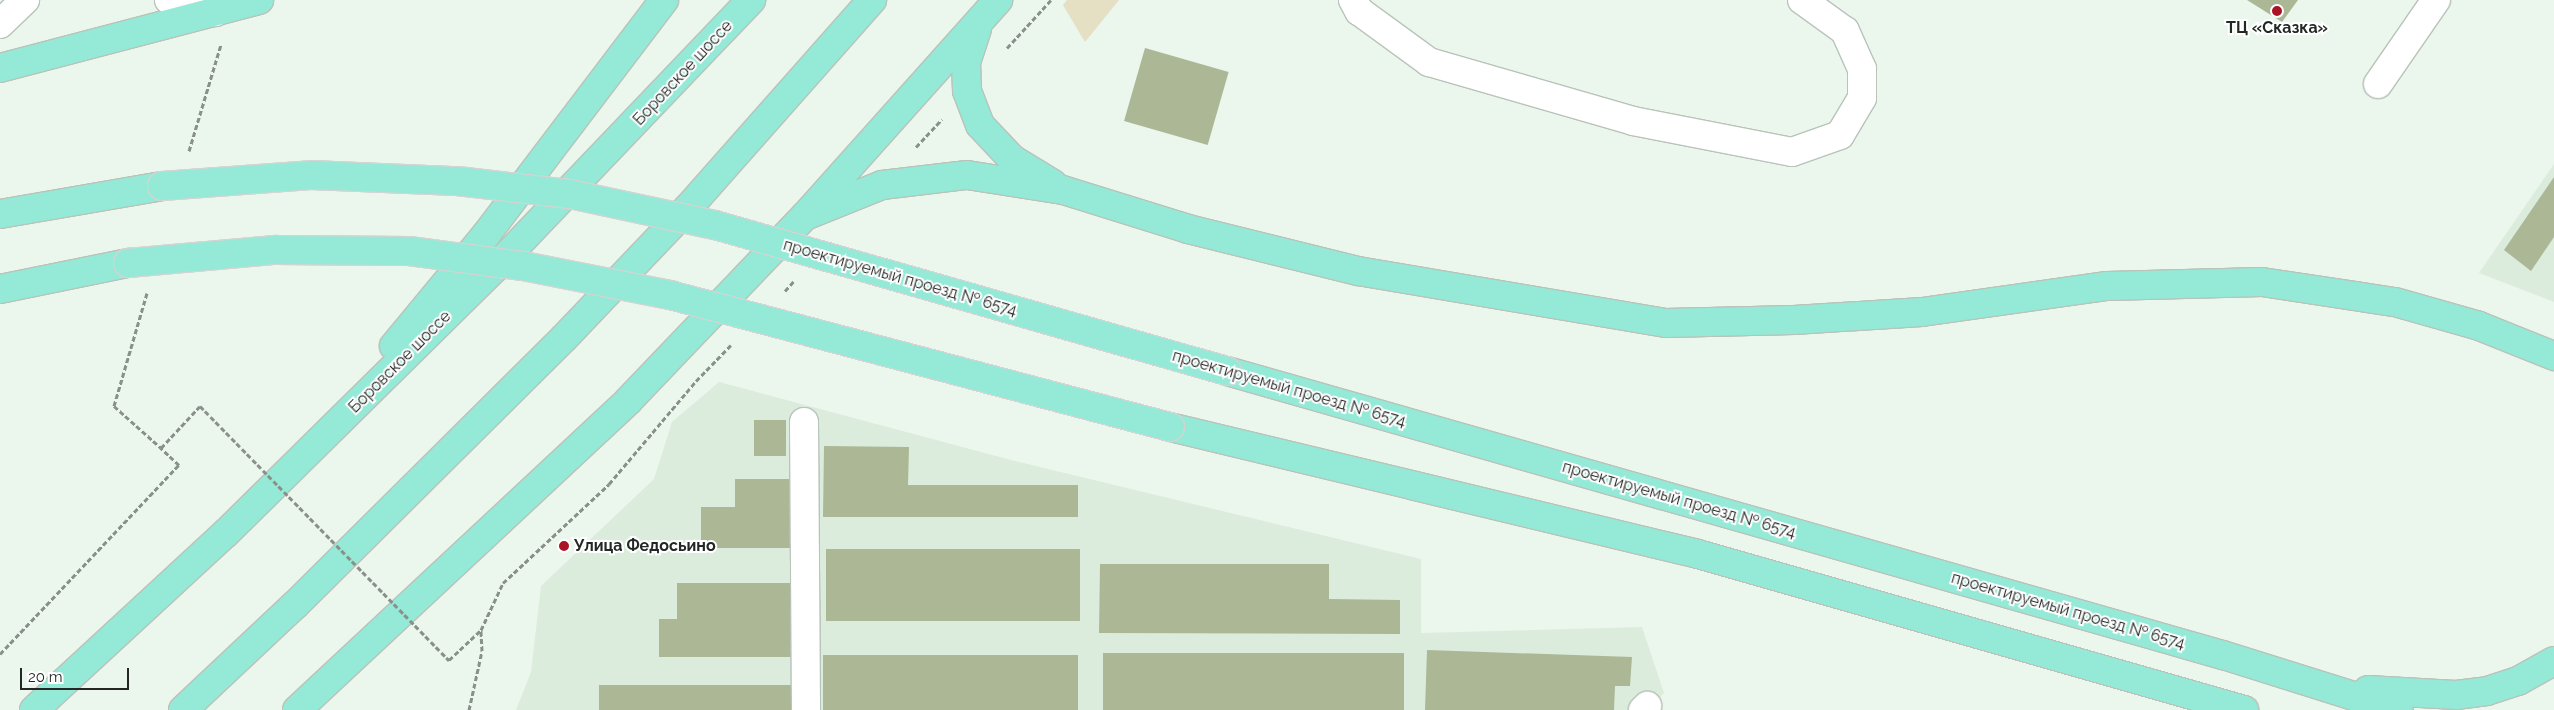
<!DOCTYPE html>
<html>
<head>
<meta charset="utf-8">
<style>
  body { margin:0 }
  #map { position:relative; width:2554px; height:710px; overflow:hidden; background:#ebf6ec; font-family:Raleway,sans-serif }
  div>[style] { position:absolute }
  .built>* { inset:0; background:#dbecdd }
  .green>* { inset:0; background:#e5e0c4 }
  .building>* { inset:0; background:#abb795; transform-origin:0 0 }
  .path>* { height:3px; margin-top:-1.5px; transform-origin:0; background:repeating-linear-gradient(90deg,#89908a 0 5px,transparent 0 7.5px) }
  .roads { filter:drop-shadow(1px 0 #b9c3ba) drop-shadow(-1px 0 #b9c3ba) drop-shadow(0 1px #b9c3ba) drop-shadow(0 -1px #b9c3ba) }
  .minor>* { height:28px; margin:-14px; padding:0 14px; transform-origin:14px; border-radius:14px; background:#fff }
  .major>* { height:28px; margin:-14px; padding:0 14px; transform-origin:14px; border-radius:14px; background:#94ead6 }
  .path-bridge>* { height:3px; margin-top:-1.5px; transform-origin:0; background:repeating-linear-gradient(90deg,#89908a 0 5px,transparent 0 7.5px) }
  .bridges { filter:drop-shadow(1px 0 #d3d4d3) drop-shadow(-1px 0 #d3d4d3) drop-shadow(0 1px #d3d4d3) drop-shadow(0 -1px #d3d4d3) }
  .major-bridge>* { height:28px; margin:-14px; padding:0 14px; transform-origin:14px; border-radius:14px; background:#94ead6 }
  .dots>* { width:14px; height:14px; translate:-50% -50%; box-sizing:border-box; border:2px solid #fff; border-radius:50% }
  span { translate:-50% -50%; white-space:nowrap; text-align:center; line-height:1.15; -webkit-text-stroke:4px #fff; paint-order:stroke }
  .poi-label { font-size:16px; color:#242825; font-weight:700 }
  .left { translate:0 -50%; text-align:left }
  .street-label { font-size:16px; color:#242825 }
  .scale { position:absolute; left:20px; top:668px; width:109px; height:22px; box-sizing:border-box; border:2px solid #242825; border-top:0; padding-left:6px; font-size:15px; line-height:18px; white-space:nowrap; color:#242825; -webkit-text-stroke:4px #fff; paint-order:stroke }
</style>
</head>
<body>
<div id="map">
  <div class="built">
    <i style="clip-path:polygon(2554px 164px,2554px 302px,2479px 273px)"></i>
    <i style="clip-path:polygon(719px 382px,1011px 460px,1421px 559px,1421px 633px,1642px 627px,1664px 693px,1649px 710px,516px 710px,531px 672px,541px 586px,654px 479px,672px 422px)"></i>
  </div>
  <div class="green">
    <i style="clip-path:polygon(1067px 0,1119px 0,1085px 42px,1063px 5px)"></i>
  </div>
  <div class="building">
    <i style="clip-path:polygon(2247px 0,2298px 0,2282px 22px)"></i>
    <i style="left:1145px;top:48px;width:87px;height:76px;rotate:16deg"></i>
    <i style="clip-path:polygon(2554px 177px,2554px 237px,2531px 271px,2504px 250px)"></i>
    <i style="left:754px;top:420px;width:32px;height:36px"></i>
    <i style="clip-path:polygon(824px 446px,909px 447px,908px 485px,1078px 485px,1078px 517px,823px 517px)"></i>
    <i style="clip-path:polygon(735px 479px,792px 479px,791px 548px,701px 548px,701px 507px,735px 507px)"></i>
    <i style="left:826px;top:549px;width:254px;height:72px"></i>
    <i style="clip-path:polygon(1100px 564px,1329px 564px,1329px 599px,1400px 600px,1400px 634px,1099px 633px)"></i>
    <i style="clip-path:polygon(677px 583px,795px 583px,795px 657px,659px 657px,659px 619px,677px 619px)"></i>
    <i style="clip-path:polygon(1427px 650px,1632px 657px,1630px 686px,1615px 686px,1614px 710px,1425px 710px)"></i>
    <i style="left:1103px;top:653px;width:301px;height:57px"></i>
    <i style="left:823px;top:655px;width:255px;height:55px"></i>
    <i style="left:599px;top:685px;width:193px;height:25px"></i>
  </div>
  <div class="path">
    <i style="left:1007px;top:48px;width:65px;rotate:-47.5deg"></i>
    <i style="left:916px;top:147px;width:38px;rotate:-47deg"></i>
    <i style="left:189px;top:151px;width:112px;rotate:-73.3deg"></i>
    <i style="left:785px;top:291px;width:13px;rotate:-48deg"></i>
    <i style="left:147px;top:293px;width:118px;rotate:106.3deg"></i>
    <i style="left:114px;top:406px;width:63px;rotate:41.8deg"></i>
    <i style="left:0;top:654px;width:260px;rotate:-46.6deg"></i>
    <i style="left:179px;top:465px;width:25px;rotate:-137deg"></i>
    <i style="left:161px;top:448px;width:57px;rotate:-47.1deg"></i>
    <i style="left:449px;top:660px;width:44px;rotate:-43.2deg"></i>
    <i style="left:469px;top:710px;width:60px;rotate:-77.6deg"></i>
    <i style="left:482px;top:651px;width:21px;rotate:-93deg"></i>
    <i style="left:481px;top:630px;width:52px;rotate:-64.9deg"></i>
    <i style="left:503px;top:583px;width:145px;rotate:-43deg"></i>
    <i style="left:609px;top:484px;width:135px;rotate:-49.8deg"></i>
    <i style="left:696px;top:381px;width:50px;rotate:-45.8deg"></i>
  </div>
  <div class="roads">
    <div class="minor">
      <i style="left:169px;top:0;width:48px;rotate:14.6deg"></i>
      <i style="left:1353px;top:0;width:13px;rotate:61deg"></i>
      <i style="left:1359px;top:11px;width:87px;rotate:36.1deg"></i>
      <i style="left:1429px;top:62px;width:212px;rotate:16.1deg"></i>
      <i style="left:1633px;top:121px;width:162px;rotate:11deg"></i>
      <i style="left:1792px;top:152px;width:51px;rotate:-19.5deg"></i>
      <i style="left:1840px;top:135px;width:43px;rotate:-59.3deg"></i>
      <i style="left:1862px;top:98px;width:29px;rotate:-90deg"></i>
      <i style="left:1862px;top:69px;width:42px;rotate:-114.1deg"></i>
      <i style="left:1845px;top:31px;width:53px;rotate:-144.2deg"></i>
      <i style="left:0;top:24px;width:35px;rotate:-44deg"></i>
      <i style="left:2378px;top:84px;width:102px;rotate:-55.4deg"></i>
      <i style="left:804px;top:422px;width:288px;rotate:89.6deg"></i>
      <i style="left:1643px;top:710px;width:6px;rotate:-45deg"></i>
    </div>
    <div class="major">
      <i style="left:977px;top:29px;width:35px;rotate:108deg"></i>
      <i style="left:966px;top:62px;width:29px;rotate:88deg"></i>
      <i style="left:967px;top:91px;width:36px;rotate:69deg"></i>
      <i style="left:980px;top:125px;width:47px;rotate:46.7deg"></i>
      <i style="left:1012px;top:159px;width:48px;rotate:31.4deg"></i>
      <i style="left:0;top:68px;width:268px;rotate:-14.7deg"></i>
      <i style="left:0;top:214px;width:164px;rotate:-9.8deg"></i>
      <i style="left:805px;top:216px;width:83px;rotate:-21.9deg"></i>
      <i style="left:882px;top:185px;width:86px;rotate:-6.7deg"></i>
      <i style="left:967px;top:175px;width:97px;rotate:8.9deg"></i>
      <i style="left:1063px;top:190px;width:131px;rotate:17.3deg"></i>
      <i style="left:1188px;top:229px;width:175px;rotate:13.9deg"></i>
      <i style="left:1358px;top:271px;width:312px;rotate:9.6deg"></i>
      <i style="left:1666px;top:323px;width:128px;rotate:-1.3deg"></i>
      <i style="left:1794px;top:320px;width:128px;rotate:-3.6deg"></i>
      <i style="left:1922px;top:312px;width:187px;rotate:-8deg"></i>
      <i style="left:2107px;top:286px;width:155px;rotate:-1.5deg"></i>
      <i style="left:2262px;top:282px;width:134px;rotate:8.6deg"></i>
      <i style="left:2395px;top:302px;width:87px;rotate:15.9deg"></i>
      <i style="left:2479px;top:326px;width:81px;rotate:21.8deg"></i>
      <i style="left:0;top:289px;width:131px;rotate:-11.5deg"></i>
      <i style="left:394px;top:346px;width:143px;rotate:-50.4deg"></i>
      <i style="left:485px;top:236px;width:296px;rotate:-52.8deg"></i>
      <i style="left:1227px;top:371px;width:1036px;rotate:15.92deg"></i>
      <i style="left:2223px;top:655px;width:184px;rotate:17.4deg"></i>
      <i style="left:1170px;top:427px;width:543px;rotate:13.52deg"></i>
      <i style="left:1698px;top:554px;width:568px;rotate:15.95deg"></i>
      <i style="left:2368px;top:690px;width:88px;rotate:3.3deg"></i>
      <i style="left:2456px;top:695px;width:31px;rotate:-7deg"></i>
      <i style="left:2487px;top:691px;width:33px;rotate:-18deg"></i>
      <i style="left:2518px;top:681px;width:41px;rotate:-29.1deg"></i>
      <i style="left:34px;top:710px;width:261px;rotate:-42.7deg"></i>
      <i style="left:226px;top:533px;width:378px;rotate:-44.6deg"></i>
      <i style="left:495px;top:268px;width:371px;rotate:-46.3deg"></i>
      <i style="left:183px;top:710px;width:154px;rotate:-43.2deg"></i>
      <i style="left:295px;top:605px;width:379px;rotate:-44.8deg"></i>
      <i style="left:564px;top:338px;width:180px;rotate:-46.4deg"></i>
      <i style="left:688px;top:208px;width:278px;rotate:-48.5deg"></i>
      <i style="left:297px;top:710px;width:453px;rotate:-43deg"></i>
      <i style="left:628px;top:401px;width:256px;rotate:-46.3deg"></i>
      <i style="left:805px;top:216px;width:290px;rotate:-48.2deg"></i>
    </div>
  </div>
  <div class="path-bridge">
    <i style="left:200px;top:406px;width:356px;rotate:45.6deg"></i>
  </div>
  <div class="bridges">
    <div class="major-bridge">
      <i style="left:162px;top:186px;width:149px;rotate:-4.2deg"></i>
      <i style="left:311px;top:175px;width:146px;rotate:2.4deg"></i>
      <i style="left:457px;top:181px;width:114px;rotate:6.6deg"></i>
      <i style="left:570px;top:194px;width:148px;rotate:12.1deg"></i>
      <i style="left:715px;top:225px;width:532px;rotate:15.92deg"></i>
      <i style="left:128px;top:263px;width:148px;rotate:-5.1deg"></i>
      <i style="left:275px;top:250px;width:134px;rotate:0.4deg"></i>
      <i style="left:409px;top:251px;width:115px;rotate:7.5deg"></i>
      <i style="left:523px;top:266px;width:150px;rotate:11.2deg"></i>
      <i style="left:670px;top:295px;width:517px;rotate:14.79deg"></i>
    </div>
  </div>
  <div class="dots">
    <i style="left:2277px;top:11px;background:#a91324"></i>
    <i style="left:564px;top:546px;background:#a91324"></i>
  </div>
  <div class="poi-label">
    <span style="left:2277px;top:28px">ТЦ «Сказка»</span>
    <span class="left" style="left:574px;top:546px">Улица Федосьино</span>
  </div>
  <div class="street-label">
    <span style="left:683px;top:73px;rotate:-47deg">Боровское шоссе</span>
    <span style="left:900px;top:278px;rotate:16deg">проектируемый проезд № 6574</span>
    <span style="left:400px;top:362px;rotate:-45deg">Боровское шоссе</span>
    <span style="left:1289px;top:389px;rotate:16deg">проектируемый проезд № 6574</span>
    <span style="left:1679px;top:500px;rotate:16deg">проектируемый проезд № 6574</span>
    <span style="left:2068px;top:611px;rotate:16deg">проектируемый проезд № 6574</span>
  </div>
  <div class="scale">20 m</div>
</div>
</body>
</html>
